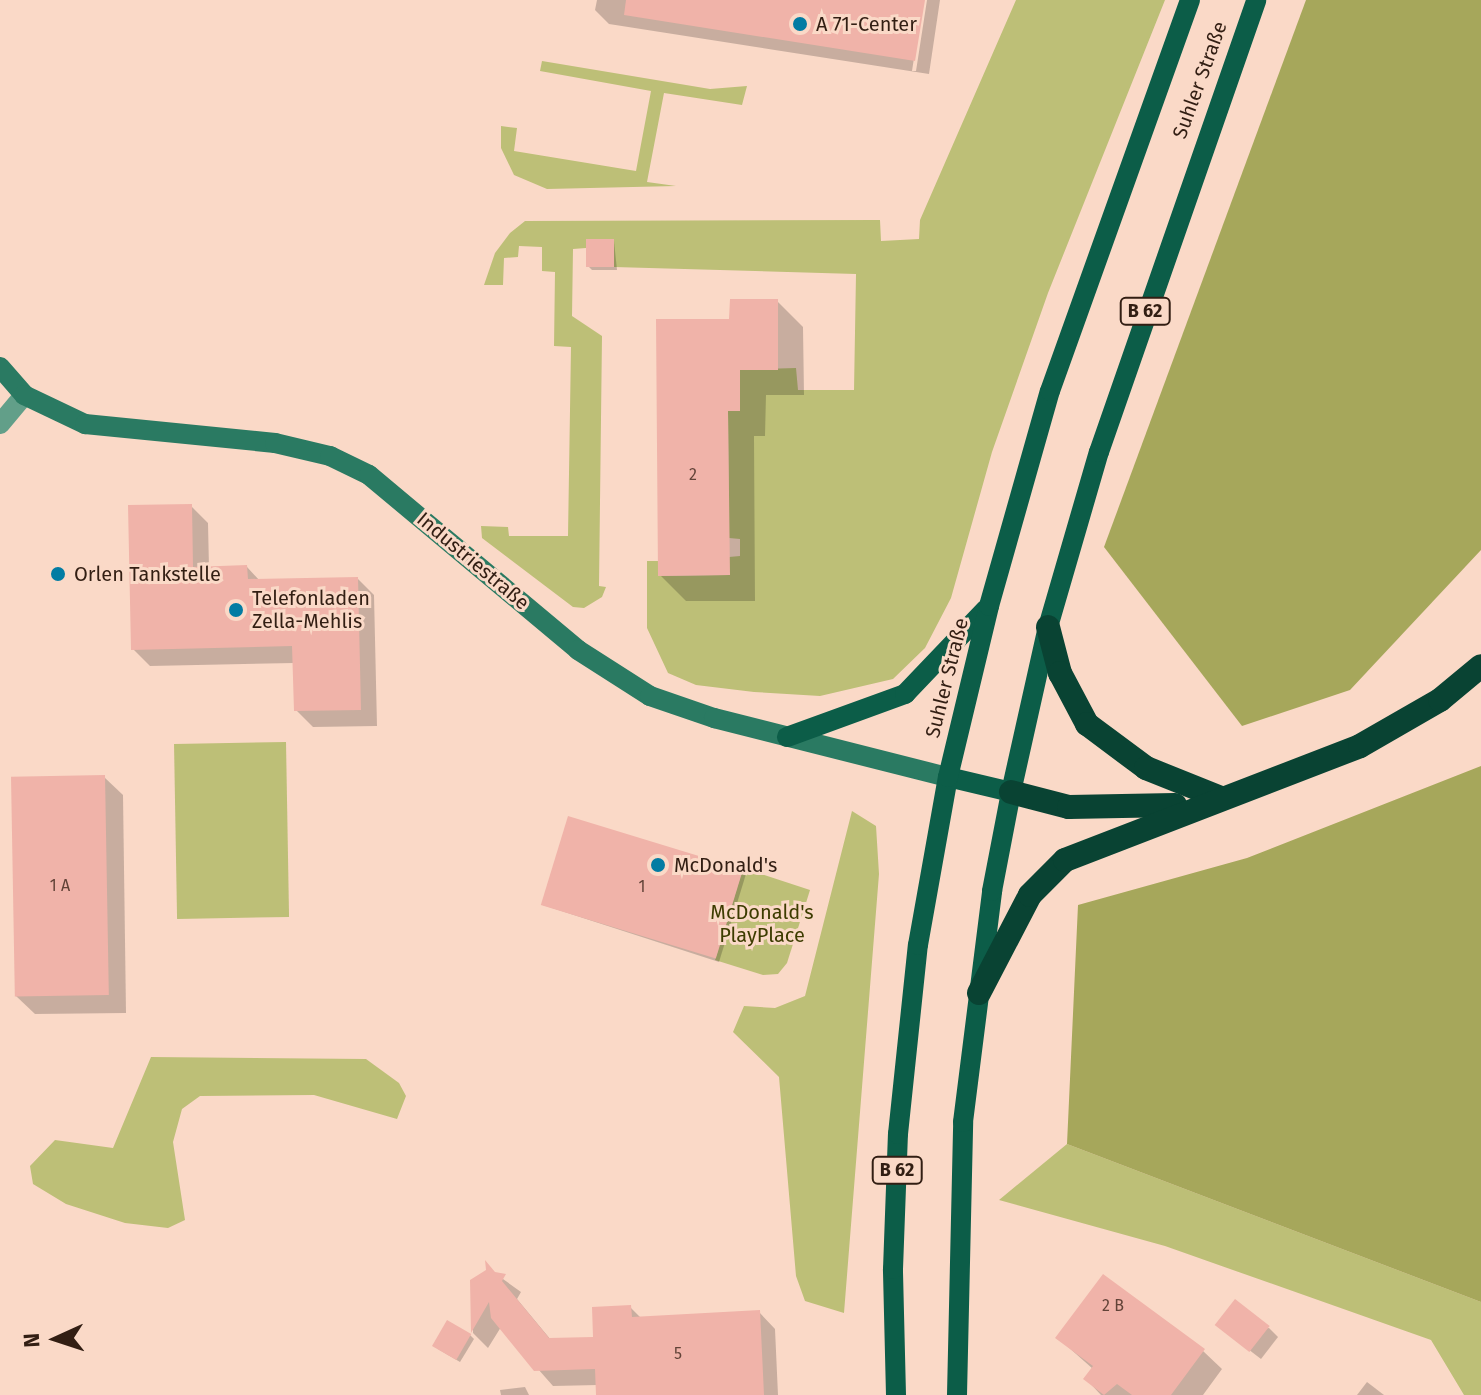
<!DOCTYPE html>
<html>
<head>
<meta charset="utf-8">
<style>
  body { margin:0 }
  #map { position:relative; width:1481px; height:1395px; overflow:hidden; background:#fad9c7; font-family:"Fira Sans",sans-serif }
  div>[style] { position:absolute }
  .green>* { inset:0; background:#bdbf77; transform-origin:0 0 }
  .forest>* { inset:0; background:#a6a75b }
  .shadow>* { inset:0; background:#0003 }
  .building>* { inset:0; background:#f0b3a9; transform-origin:0 0 }
  .street>* { height:20px; margin:-10px; padding:0 10px; transform-origin:10px; border-radius:10px; background:#629f89 }
  .secondary>* { height:20px; margin:-10px; padding:0 10px; transform-origin:10px; border-radius:10px; background:#2a7a62 }
  .primary>* { height:20px; margin:-10px; padding:0 10px; transform-origin:10px; border-radius:10px; background:#0c5d48 }
  .highway>* { height:24px; margin:-12px; padding:0 12px; transform-origin:12px; border-radius:12px; background:#094333 }
  .dots>* { width:22px; height:22px; translate:-50% -50%; box-sizing:border-box; border:4px solid #fad9c7; border-radius:50% }
  span { translate:-50% -50%; white-space:nowrap; text-align:center; line-height:1.15; -webkit-text-stroke:6px #fad9c7; paint-order:stroke }
  .number-label { font-size:16px; color:#624338 }
  .number-label span { -webkit-text-stroke-width:0 }
  .shield-label span { padding:2px 6px; background:#fad9c7; border:2px solid; border-radius:6px; -webkit-text-stroke-width:0 }
  .shield-label { font-size:18px; color:#321e13; font-weight:700 }
  .poi-label { font-size:20px; color:#321e13 }
  .left { translate:0 -50%; text-align:left }
  .street-label { font-size:20px; color:#321e13 }
  .park-label { font-size:20px; color:#3d3c00 }
  .north { position:absolute; left:16px; top:1299px; width:80px; height:80px; -webkit-text-stroke:6px #fad9c7; paint-order:stroke; rotate:267deg; font-size:22px; font-weight:700; line-height:32px; text-align:center; color:#321e13 }
  .north::after { content:''; display:block; margin:auto; width:28px; height:36px; background:#321e13; clip-path:polygon(50% 0,100% 100%,50% 72%,0 100%) }
</style>
</head>
<body>
<div id="map">
  <div class="green">
    <i style="clip-path:polygon(1016px 0,1165px 0,1048px 293px,992px 452px,951px 598px,925px 648px,893px 679px,820px 696px,754px 692px,696px 685px,668px 673px,647px 628px,647px 561px,658px 561px,658px 576px,729px 575px,729px 557px,740px 556px,740px 539px,729px 538px,728px 411px,740px 410px,740px 393px,729px 370px,796px 368px,798px 390px,854px 390px,856px 274px,614px 267px,614px 240px,587px 239px,586px 248px,573px 249px,572px 316px,602px 336px,599px 586px,606px 587px,602px 597px,584px 608px,573px 607px,482px 538px,481px 526px,508px 527px,509px 536px,568px 536px,571px 347px,554px 346px,555px 272px,542px 271px,542px 247px,519px 246px,518px 257px,504px 258px,503px 285px,484px 285px,495px 253px,510px 233px,525px 221px,880px 220px,881px 241px,919px 239px,920px 220px)"></i>
    <i style="clip-path:polygon(542px 61px,710px 89px,747px 86px,742px 105px,664px 93px,647px 182px,676px 186px,547px 189px,514px 175px,501px 148px,501px 126px,517px 128px,514px 151px,636px 171px,651px 91px,540px 71px)"></i>
    <i style="left:286px;top:742px;width:175px;height:112px;rotate:89deg"></i>
    <i style="clip-path:polygon(852px 811px,876px 826px,879px 874px,844px 1313px,805px 1301px,796px 1276px,779px 1077px,733px 1032px,744px 1006px,775px 1008px,805px 996px)"></i>
    <i style="clip-path:polygon(743px 868px,810px 890px,787px 963px,778px 974px,763px 975px,715px 960px)"></i>
    <i style="clip-path:polygon(151px 1057px,366px 1059px,399px 1083px,406px 1096px,397px 1119px,314px 1095px,200px 1096px,182px 1109px,173px 1142px,185px 1220px,168px 1228px,125px 1223px,66px 1204px,33px 1184px,30px 1166px,55px 1140px,113px 1148px)"></i>
    <i style="clip-path:polygon(1067px 1144px,1481px 1302px,1481px 1395px,1464px 1395px,1431px 1340px,1165px 1246px,999px 1200px)"></i>
  </div>
  <div class="forest">
    <i style="clip-path:polygon(1306px 0,1481px 0,1481px 550px,1350px 690px,1242px 726px,1104px 547px)"></i>
    <i style="clip-path:polygon(1481px 766px,1481px 1302px,1067px 1144px,1078px 905px,1247px 858px)"></i>
  </div>
  <div class="shadow">
    <i style="clip-path:polygon(597px 0,923px 0,912px 71px,916px 71px,927px 0,940px 0,929px 74px,609px 24px,595px 10px)"></i>
    <i style="clip-path:polygon(614px 241px,617px 270px,592px 270px,588px 266px)"></i>
    <i style="clip-path:polygon(777px 301px,803px 327px,804px 395px,766px 395px,765px 436px,754px 436px,755px 601px,686px 601px,660px 575px,731px 321px)"></i>
    <i style="clip-path:polygon(191px 506px,208px 523px,209px 568px,247px 567px,260px 581px,358px 579px,374px 595px,377px 726px,313px 727px,296px 710px,294px 663px,150px 666px,133px 649px)"></i>
    <i style="clip-path:polygon(104px 777px,123px 795px,126px 1013px,35px 1014px,16px 996px)"></i>
    <i style="clip-path:polygon(742px 870px,746px 874px,719px 962px,543px 905px)"></i>
    <i style="clip-path:polygon(496px 1274px,521px 1292px,517px 1299px,551px 1340px,596px 1339px,630px 1307px,642px 1319px,759px 1312px,775px 1329px,778px 1395px,598px 1395px,598px 1385px,553px 1386px,501px 1327px,488px 1348px,473px 1333px,472px 1281px)"></i>
    <i style="clip-path:polygon(1269px 1328px,1278px 1337px,1261px 1359px,1227px 1333px)"></i>
    <i style="clip-path:polygon(470px 1335px,474px 1339px,460px 1362px,438px 1349px)"></i>
    <i style="clip-path:polygon(1058px 1338px,1203px 1351px,1222px 1369px,1203px 1395px,1101px 1395px,1086px 1379px,1093px 1369px)"></i>
    <i style="clip-path:polygon(1367px 1382px,1384px 1395px,1357px 1395px)"></i>
    <i style="clip-path:polygon(525px 1387px,529px 1395px,501px 1395px,500px 1390px)"></i>
  </div>
  <div class="building">
    <i style="clip-path:polygon(626px 0,925px 0,915px 61px,624px 15px)"></i>
    <i style="left:586px;top:239px;width:28px;height:28px"></i>
    <i style="clip-path:polygon(730px 299px,778px 299px,778px 370px,740px 370px,740px 411px,728px 411px,730px 575px,658px 576px,656px 319px,729px 319px)"></i>
    <i style="clip-path:polygon(192px 504px,193px 567px,247px 565px,248px 579px,358px 577px,361px 710px,294px 711px,292px 646px,131px 650px,128px 505px)"></i>
    <i style="left:105px;top:775px;width:220px;height:94px;rotate:89deg"></i>
    <i style="left:568px;top:816px;width:183px;height:93px;rotate:17deg"></i>
    <i style="clip-path:polygon(485px 1260px,495px 1272px,506px 1274px,502px 1281px,549px 1338px,593px 1337px,592px 1307px,631px 1305px,632px 1317px,760px 1310px,764px 1395px,596px 1395px,595px 1369px,534px 1371px,491px 1318px,489px 1302px,471px 1333px,470px 1280px,486px 1270px)"></i>
    <i style="clip-path:polygon(1103px 1274px,1205px 1349px,1171px 1395px,1132px 1395px,1117px 1384px,1104px 1395px,1083px 1379px,1093px 1366px,1055px 1338px)"></i>
    <i style="left:1235px;top:1299px;width:44px;height:33px;rotate:38deg"></i>
    <i style="left:447px;top:1320px;width:28px;height:30px;rotate:30deg"></i>
  </div>
  <div class="street">
    <i style="left:0;top:424px;width:38px;rotate:-50deg"></i>
  </div>
  <div class="secondary">
    <i style="left:0;top:367px;width:37px;rotate:49deg"></i>
    <i style="left:24px;top:395px;width:68px;rotate:25.4deg"></i>
    <i style="left:85px;top:424px;width:191px;rotate:5.7deg"></i>
    <i style="left:275px;top:443px;width:57px;rotate:13.3deg"></i>
    <i style="left:330px;top:456px;width:43px;rotate:26deg"></i>
    <i style="left:369px;top:475px;width:273px;rotate:39.9deg"></i>
    <i style="left:578px;top:650px;width:85px;rotate:32.6deg"></i>
    <i style="left:650px;top:696px;width:68px;rotate:19deg"></i>
    <i style="left:714px;top:718px;width:241px;rotate:14.2deg"></i>
  </div>
  <div class="primary">
    <i style="left:787px;top:737px;width:126px;rotate:-20deg"></i>
    <i style="left:905px;top:694px;width:117px;rotate:-46.4deg"></i>
    <i style="left:948px;top:777px;width:65px;rotate:13.4deg"></i>
    <i style="left:896px;top:1395px;width:126px;rotate:-91.4deg"></i>
    <i style="left:893px;top:1269px;width:135px;rotate:-87.9deg"></i>
    <i style="left:898px;top:1134px;width:190px;rotate:-84deg"></i>
    <i style="left:918px;top:945px;width:171px;rotate:-79.9deg"></i>
    <i style="left:948px;top:777px;width:176px;rotate:-76.5deg"></i>
    <i style="left:989px;top:606px;width:223px;rotate:-74.2deg"></i>
    <i style="left:1050px;top:391px;width:415px;rotate:-70.3deg"></i>
    <i style="left:957px;top:1395px;width:273px;rotate:-88.7deg"></i>
    <i style="left:963px;top:1122px;width:233px;rotate:-82.8deg"></i>
    <i style="left:992px;top:891px;width:101px;rotate:-79.1deg"></i>
    <i style="left:1011px;top:792px;width:169px;rotate:-77.4deg"></i>
    <i style="left:1048px;top:627px;width:182px;rotate:-73.8deg"></i>
    <i style="left:1099px;top:452px;width:478px;rotate:-70.8deg"></i>
  </div>
  <div class="highway">
    <i style="left:1048px;top:627px;width:48px;rotate:75.4deg"></i>
    <i style="left:1060px;top:673px;width:58px;rotate:62.1deg"></i>
    <i style="left:1087px;top:724px;width:74px;rotate:36.7deg"></i>
    <i style="left:1146px;top:768px;width:81px;rotate:21.8deg"></i>
    <i style="left:1011px;top:792px;width:60px;rotate:14.5deg"></i>
    <i style="left:1069px;top:807px;width:106px;rotate:-1.1deg"></i>
    <i style="left:979px;top:993px;width:110px;rotate:-62.5deg"></i>
    <i style="left:1030px;top:895px;width:49px;rotate:-45deg"></i>
    <i style="left:1065px;top:860px;width:316px;rotate:-21.1deg"></i>
    <i style="left:1360px;top:746px;width:92px;rotate:-29.9deg"></i>
    <i style="left:1440px;top:700px;width:53px;rotate:-39.7deg"></i>
  </div>
  <div class="dots">
    <i style="left:800px;top:24px;background:#027ca3"></i>
    <i style="left:58px;top:574px;background:#027ca3"></i>
    <i style="left:236px;top:610px;background:#027ca3"></i>
    <i style="left:658px;top:865px;background:#027ca3"></i>
  </div>
  <div class="number-label">
    <span style="left:693px;top:475px">2</span>
    <span style="left:60px;top:886px">1 A</span>
    <span style="left:642px;top:887px">1</span>
    <span style="left:1113px;top:1306px">2 B</span>
    <span style="left:678px;top:1354px">5</span>
  </div>
  <div class="shield-label">
    <span style="left:1145px;top:311px">B 62</span>
    <span style="left:897px;top:1170px">B 62</span>
  </div>
  <div class="poi-label">
    <span class="left" style="left:816px;top:24px">A 71-Center</span>
    <span class="left" style="left:74px;top:574px">Orlen Tankstelle</span>
    <span class="left" style="left:252px;top:610px">Telefonladen<br>Zella-Mehlis</span>
    <span class="left" style="left:674px;top:865px">McDonald's</span>
  </div>
  <div class="street-label">
    <span style="left:1200px;top:80px;rotate:-70deg">Suhler Straße</span>
    <span style="left:473px;top:561px;rotate:40deg">Industriestraße</span>
    <span style="left:947px;top:678px;rotate:-76deg">Suhler Straße</span>
  </div>
  <div class="park-label">
    <span style="left:762px;top:924px">McDonald's<br>PlayPlace</span>
  </div>
  <div class="north">N</div>
</div>
</body>
</html>
